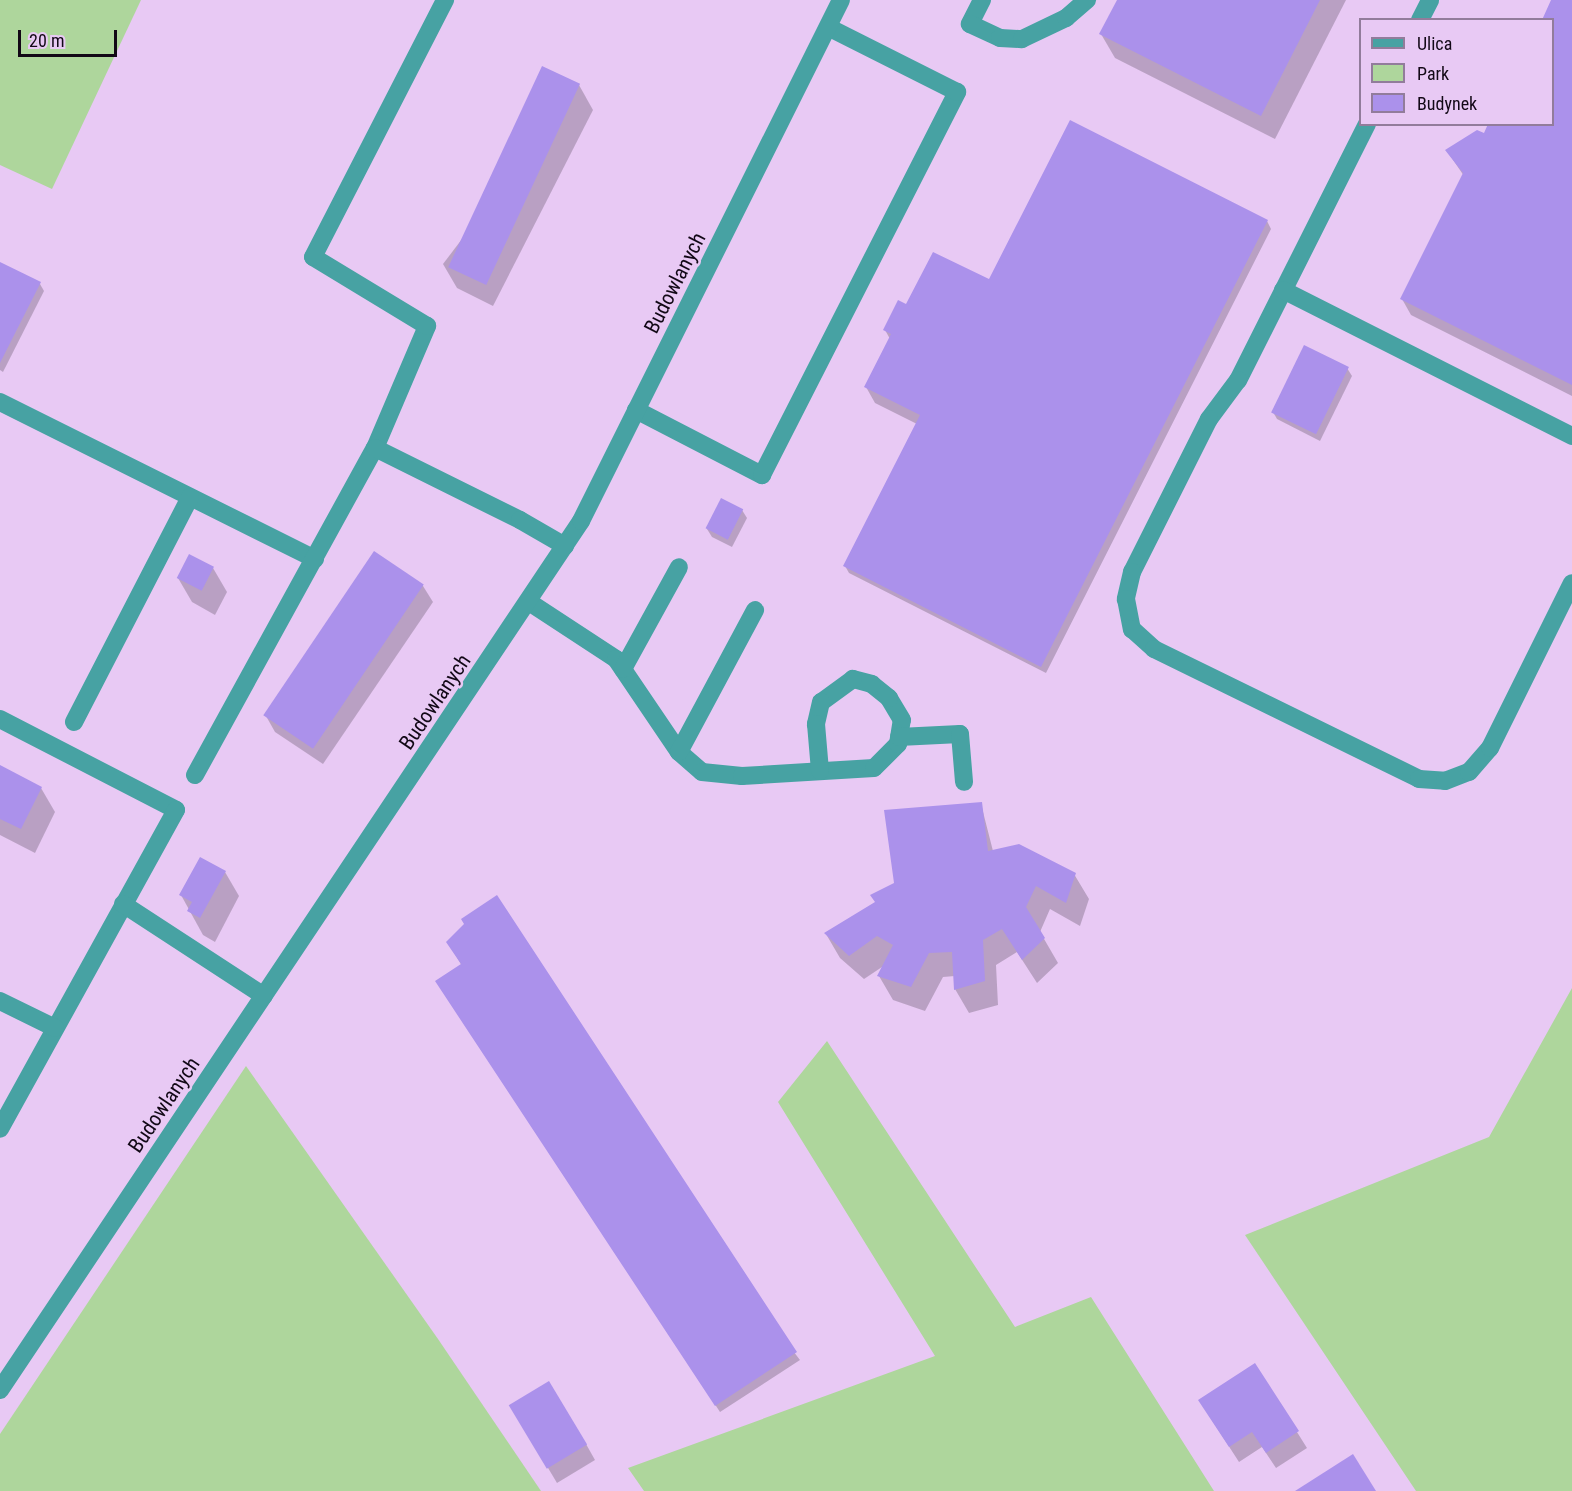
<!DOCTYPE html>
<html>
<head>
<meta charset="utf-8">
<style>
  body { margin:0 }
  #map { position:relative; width:1572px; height:1491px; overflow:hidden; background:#e8c9f4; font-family:"Roboto Condensed",sans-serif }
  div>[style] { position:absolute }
  .green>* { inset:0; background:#aed69c }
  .shadow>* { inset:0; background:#0003 }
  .building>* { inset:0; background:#ab91eb; transform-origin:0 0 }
  .lane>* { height:18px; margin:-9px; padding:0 9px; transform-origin:9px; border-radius:9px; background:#47a2a3 }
  .street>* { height:18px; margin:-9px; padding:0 9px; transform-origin:9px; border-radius:9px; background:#47a2a3 }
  span { translate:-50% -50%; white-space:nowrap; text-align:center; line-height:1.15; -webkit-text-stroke:5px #e8c9f4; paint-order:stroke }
  .street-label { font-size:21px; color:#120816 }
  .legend { position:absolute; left:1359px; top:18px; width:195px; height:108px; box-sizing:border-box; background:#e8c9f4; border:2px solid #927c9b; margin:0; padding:8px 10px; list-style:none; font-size:18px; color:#120816 }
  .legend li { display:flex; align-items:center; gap:12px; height:30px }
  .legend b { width:30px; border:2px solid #927c9b }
  .scale { position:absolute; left:18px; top:30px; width:99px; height:27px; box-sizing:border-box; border:3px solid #120816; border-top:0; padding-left:8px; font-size:18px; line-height:21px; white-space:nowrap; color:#120816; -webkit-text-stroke:4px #e8c9f4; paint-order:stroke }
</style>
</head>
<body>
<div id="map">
  <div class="green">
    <i style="clip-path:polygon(0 0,141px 0,52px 189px,0 165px)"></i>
    <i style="clip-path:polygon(1572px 988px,1572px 1491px,1416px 1491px,1245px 1235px,1489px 1137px)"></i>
    <i style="clip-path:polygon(827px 1041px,1015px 1327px,1091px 1297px,1214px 1491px,644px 1491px,628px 1468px,935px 1356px,778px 1102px)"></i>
    <i style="clip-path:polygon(246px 1066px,438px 1339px,541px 1491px,0 1491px,0 1434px)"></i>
  </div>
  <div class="shadow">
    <i style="clip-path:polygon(1118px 0,1346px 0,1275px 139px,1115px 58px,1101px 34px)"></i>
    <i style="clip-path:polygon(1552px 0,1572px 0,1572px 396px,1411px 315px,1402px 299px,1464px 176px,1447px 151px,1485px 135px,1552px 124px)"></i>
    <i style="clip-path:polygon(579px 85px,593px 110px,493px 306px,457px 288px,443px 264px)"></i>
    <i style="clip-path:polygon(1267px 221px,1271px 229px,1046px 673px,849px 573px,845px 566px,917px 424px,875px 403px,866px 387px,890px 339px,885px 330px,907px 306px,988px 280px)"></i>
    <i style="clip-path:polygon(0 263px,40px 284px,44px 291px,3px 372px,0 370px)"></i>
    <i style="clip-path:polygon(1347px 368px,1352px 376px,1320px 441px,1277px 419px,1273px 412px)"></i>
    <i style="clip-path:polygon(742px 510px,747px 518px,732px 547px,712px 537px,707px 529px)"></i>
    <i style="clip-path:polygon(375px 553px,423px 586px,433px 602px,323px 764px,275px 732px,266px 716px)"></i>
    <i style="clip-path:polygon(213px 568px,227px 592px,215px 615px,192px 602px,178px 578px)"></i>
    <i style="clip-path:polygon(0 767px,41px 788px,55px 812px,35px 853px,0 835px)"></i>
    <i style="clip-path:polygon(981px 804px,993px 851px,1074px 874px,1089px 899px,1080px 926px,1050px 909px,1040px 932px,1058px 963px,1037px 983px,1017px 952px,996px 965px,998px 1005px,969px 1013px,955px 989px,955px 976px,943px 977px,925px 1011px,893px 1000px,879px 976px,885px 965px,864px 979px,840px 958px,826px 934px,876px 903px)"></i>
    <i style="clip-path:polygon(225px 872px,239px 896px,215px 942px,203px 935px,181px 895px)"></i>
    <i style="clip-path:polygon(466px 924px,800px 1360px,720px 1412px,462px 1020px,462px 966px,448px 942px)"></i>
    <i style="clip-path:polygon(1255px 1365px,1307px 1448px,1276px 1468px,1262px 1447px,1239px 1462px,1210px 1417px)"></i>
    <i style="clip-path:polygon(511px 1406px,586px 1444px,595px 1460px,557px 1483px)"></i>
  </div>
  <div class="building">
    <i style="clip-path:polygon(1117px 0,1320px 0,1261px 116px,1099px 34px)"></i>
    <i style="clip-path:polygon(1551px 0,1572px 0,1572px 385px,1400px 299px,1463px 173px,1445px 150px,1477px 130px,1484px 133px,1488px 124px,1552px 124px,1552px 20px,1542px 20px)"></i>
    <i style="left:542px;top:66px;width:42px;height:222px;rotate:25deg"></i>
    <i style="clip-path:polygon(1070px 120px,1268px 220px,1041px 667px,843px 566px,920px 415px,864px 387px,891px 334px,883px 330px,898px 300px,906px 304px,933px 252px,989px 279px)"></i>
    <i style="clip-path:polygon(0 262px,41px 282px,0 363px)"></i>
    <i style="left:1304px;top:345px;width:50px;height:75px;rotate:26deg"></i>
    <i style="left:721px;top:498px;width:25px;height:34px;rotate:27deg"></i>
    <i style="left:374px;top:551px;width:60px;height:198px;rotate:34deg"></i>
    <i style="left:189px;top:554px;width:28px;height:27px;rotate:27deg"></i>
    <i style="clip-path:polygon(0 765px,42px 787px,21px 829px,0 819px)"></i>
    <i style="clip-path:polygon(982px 802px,988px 851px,1019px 844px,1076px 873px,1066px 903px,1036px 886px,1026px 907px,1045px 938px,1022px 960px,1002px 929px,983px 940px,985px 981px,954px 990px,952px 952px,929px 953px,911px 987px,877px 976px,893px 945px,877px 936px,849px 956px,824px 933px,875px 902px,870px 895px,894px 883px,884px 810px)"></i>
    <i style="clip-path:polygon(200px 857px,226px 871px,200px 918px,187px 911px,192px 902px,179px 895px)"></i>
    <i style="clip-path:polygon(497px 895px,797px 1352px,715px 1406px,435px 981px,461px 964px,446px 942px,464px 924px,461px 919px)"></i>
    <i style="clip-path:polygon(1255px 1363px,1299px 1431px,1266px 1453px,1252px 1432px,1229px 1447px,1198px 1400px)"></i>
    <i style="left:549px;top:1381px;width:74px;height:47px;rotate:59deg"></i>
    <i style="clip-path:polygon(1353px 1454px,1376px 1491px,1295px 1491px)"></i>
  </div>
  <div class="lane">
    <i style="left:982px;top:0;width:27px;rotate:117deg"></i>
    <i style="left:970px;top:24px;width:33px;rotate:25deg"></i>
    <i style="left:1000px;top:38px;width:22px;rotate:3deg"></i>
    <i style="left:1022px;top:39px;width:49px;rotate:-25.5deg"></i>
    <i style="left:1066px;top:18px;width:28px;rotate:-41deg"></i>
    <i style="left:1420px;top:20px;width:22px;rotate:-63deg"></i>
    <i style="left:1367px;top:124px;width:287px;rotate:116.7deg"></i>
    <i style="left:1238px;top:380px;width:49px;rotate:126.6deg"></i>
    <i style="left:1209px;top:419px;width:171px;rotate:116.7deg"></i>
    <i style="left:1132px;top:572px;width:28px;rotate:103deg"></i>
    <i style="left:1126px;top:599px;width:31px;rotate:79deg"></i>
    <i style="left:1132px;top:629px;width:30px;rotate:42deg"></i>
    <i style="left:1154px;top:649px;width:295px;rotate:26.1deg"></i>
    <i style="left:1419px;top:779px;width:26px;rotate:4deg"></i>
    <i style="left:1445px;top:781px;width:26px;rotate:-21deg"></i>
    <i style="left:1469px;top:772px;width:32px;rotate:-49deg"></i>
    <i style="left:1490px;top:748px;width:184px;rotate:-63.6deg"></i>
    <i style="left:1283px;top:290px;width:324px;rotate:26.8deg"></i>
    <i style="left:0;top:402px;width:352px;rotate:26.5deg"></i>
    <i style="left:636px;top:410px;width:142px;rotate:27.3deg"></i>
    <i style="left:762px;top:475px;width:430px;rotate:-63deg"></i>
    <i style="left:957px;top:92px;width:144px;rotate:-153.3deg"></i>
    <i style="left:375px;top:448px;width:133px;rotate:-66.9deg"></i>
    <i style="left:427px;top:326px;width:133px;rotate:-148.8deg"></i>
    <i style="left:313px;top:257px;width:289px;rotate:-62.8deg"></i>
    <i style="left:529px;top:602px;width:104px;rotate:33.2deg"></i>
    <i style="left:616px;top:659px;width:112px;rotate:55.9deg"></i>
    <i style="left:679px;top:752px;width:30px;rotate:41deg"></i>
    <i style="left:702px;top:772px;width:40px;rotate:5.7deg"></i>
    <i style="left:742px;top:776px;width:132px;rotate:-3.5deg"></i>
    <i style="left:874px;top:768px;width:34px;rotate:-45deg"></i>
    <i style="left:898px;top:744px;width:24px;rotate:-81deg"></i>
    <i style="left:902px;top:720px;width:26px;rotate:-121deg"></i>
    <i style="left:889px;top:698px;width:22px;rotate:-141deg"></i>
    <i style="left:872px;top:684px;width:20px;rotate:-165deg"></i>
    <i style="left:853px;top:679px;width:39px;rotate:144deg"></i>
    <i style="left:821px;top:702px;width:23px;rotate:103deg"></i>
    <i style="left:816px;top:724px;width:47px;rotate:85.1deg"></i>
    <i style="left:623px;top:669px;width:116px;rotate:-61.2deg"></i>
    <i style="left:0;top:719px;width:198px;rotate:27.3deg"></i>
    <i style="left:176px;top:810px;width:364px;rotate:118.9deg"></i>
    <i style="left:74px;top:722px;width:253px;rotate:-62.7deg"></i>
    <i style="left:899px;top:737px;width:61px;rotate:-2.8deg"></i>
    <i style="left:960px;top:734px;width:48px;rotate:85.2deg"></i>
    <i style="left:679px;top:752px;width:161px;rotate:-61.8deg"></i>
    <i style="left:195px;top:775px;width:373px;rotate:-61.2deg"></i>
    <i style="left:375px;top:448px;width:162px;rotate:26.4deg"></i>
    <i style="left:520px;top:520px;width:52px;rotate:30deg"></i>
    <i style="left:123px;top:904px;width:168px;rotate:33.1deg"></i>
    <i style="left:0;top:1001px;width:61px;rotate:26.1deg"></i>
  </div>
  <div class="street">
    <i style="left:0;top:1390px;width:1045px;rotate:-56.23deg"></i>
    <i style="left:581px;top:521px;width:582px;rotate:-63.48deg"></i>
  </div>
  <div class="street-label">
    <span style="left:675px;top:283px;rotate:-63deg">Budowlanych</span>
    <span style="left:435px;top:702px;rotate:-56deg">Budowlanych</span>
    <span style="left:164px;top:1105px;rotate:-56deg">Budowlanych</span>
  </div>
  <ul class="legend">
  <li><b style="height:8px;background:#47a2a3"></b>Ulica</li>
  <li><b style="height:16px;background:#aed69c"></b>Park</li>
  <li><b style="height:16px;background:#ab91eb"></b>Budynek</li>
  </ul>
  <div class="scale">20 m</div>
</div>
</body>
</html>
